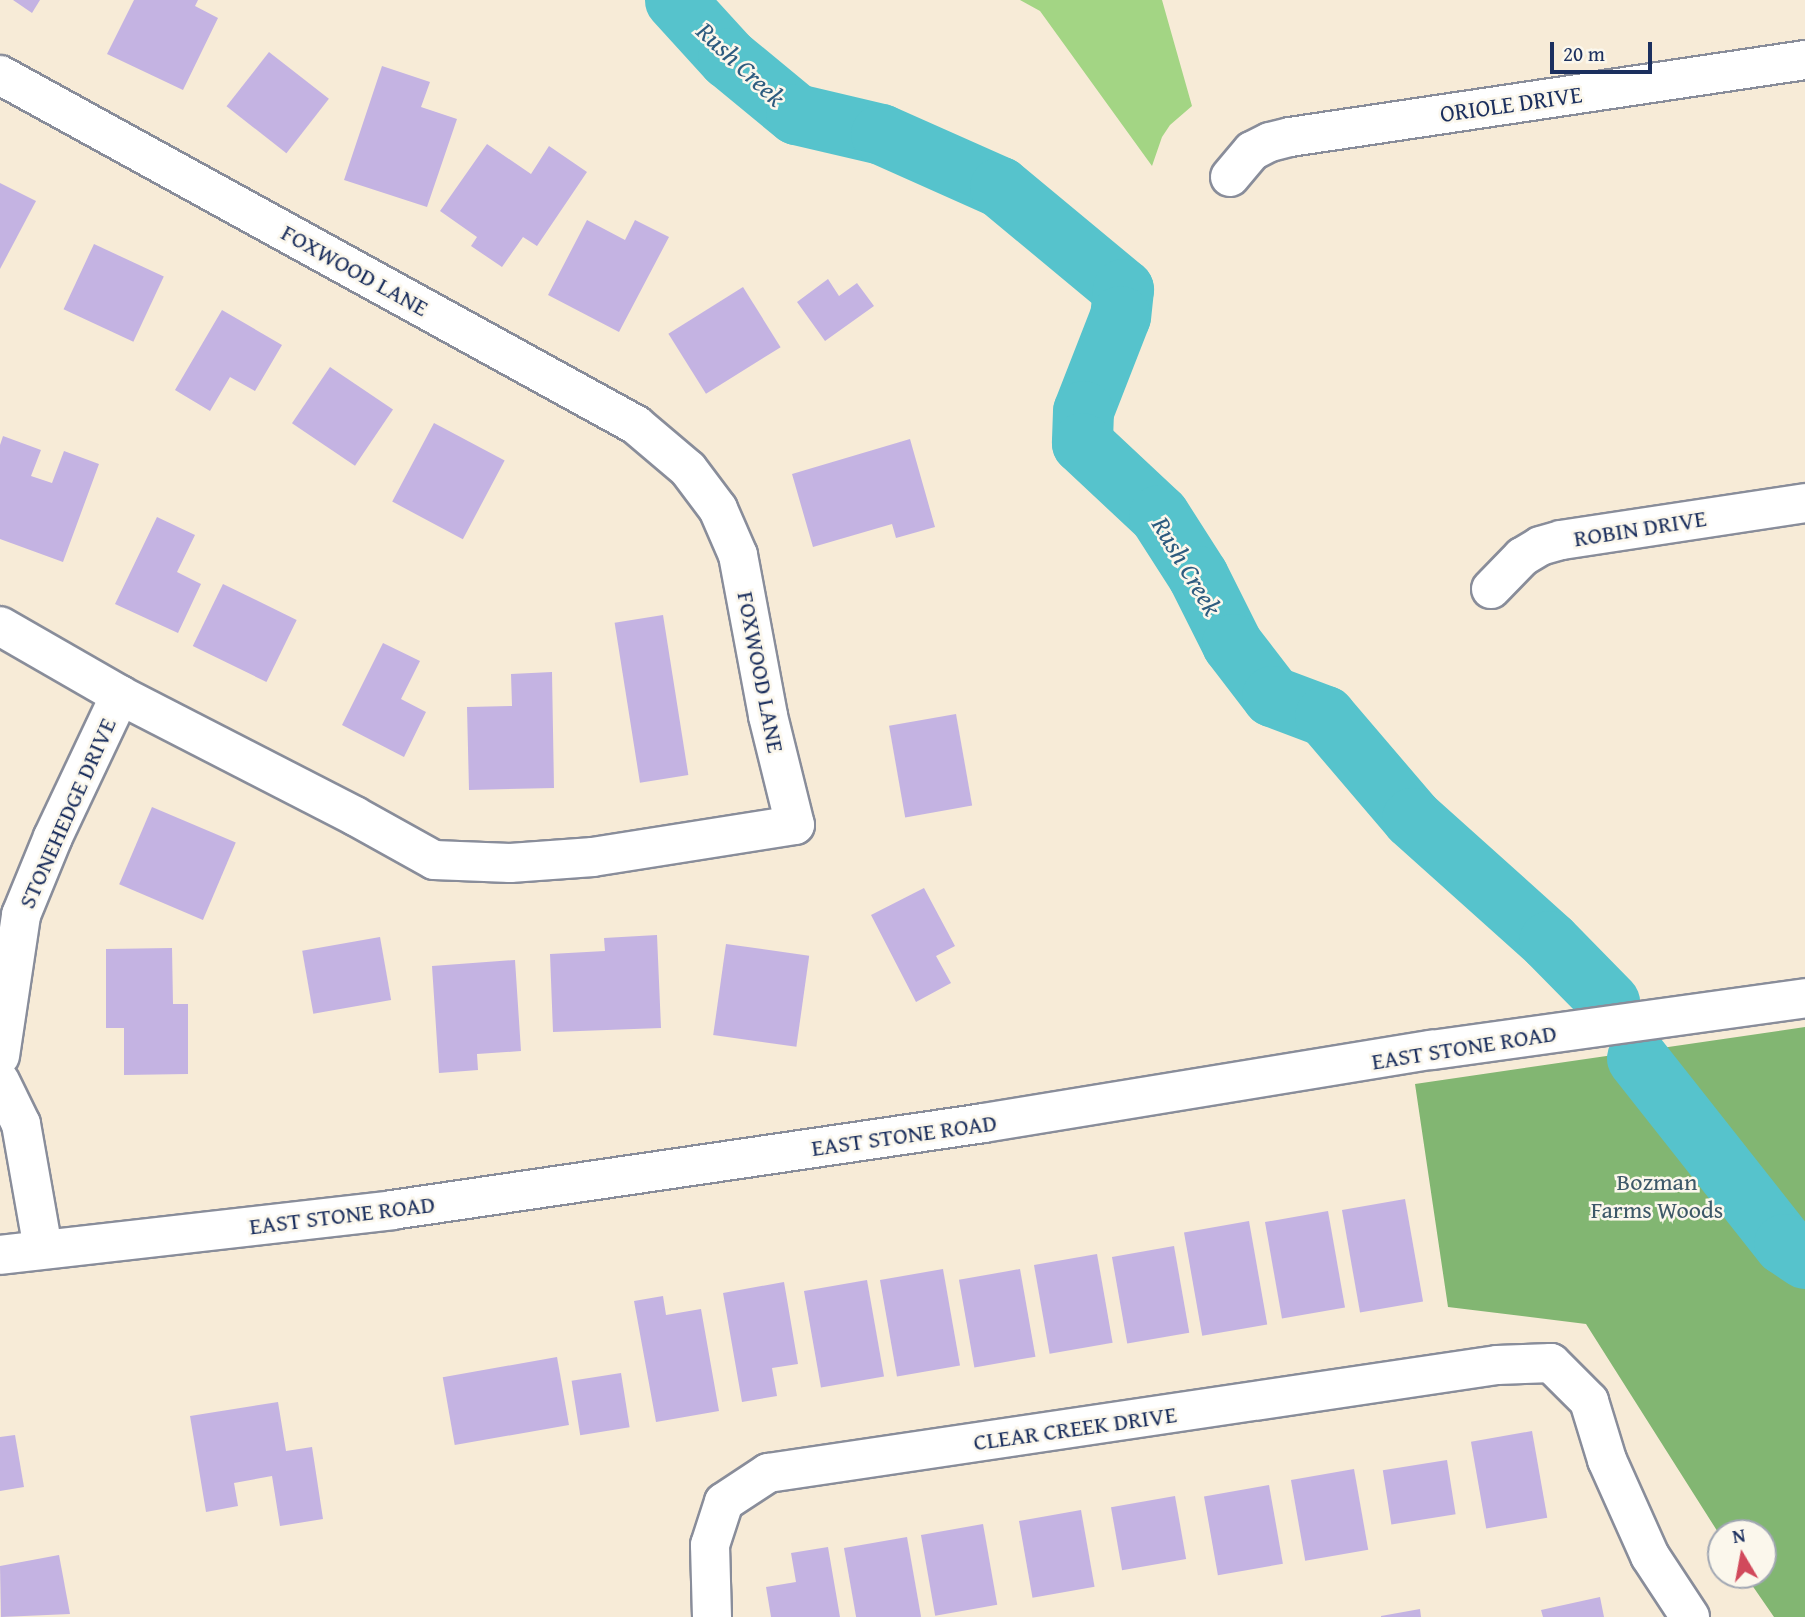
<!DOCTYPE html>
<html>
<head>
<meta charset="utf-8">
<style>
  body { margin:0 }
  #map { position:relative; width:1805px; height:1617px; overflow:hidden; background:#f7ebd7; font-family:"Gentium Book Plus",serif }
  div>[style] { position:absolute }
  .green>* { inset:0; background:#a3d584 }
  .forest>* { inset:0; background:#82b672 }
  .river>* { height:61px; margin:-30.5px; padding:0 30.5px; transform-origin:30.5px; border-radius:30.5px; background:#56c3cc }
  .building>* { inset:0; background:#c4b3e2; transform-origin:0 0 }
  .roads { filter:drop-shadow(2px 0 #898d9a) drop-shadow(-2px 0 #898d9a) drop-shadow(0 2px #898d9a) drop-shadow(0 -2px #898d9a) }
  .minor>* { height:38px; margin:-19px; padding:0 19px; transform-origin:19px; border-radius:19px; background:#fff }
  .secondary>* { height:38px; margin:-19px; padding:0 19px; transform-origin:19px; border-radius:19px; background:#fff }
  span { translate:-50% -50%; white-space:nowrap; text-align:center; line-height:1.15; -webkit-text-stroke:5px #fbf7ec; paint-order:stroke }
  .street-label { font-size:24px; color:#1b2f5e }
  .park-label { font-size:24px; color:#3d5868 }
  .water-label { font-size:26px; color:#2d5b7f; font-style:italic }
  .north { position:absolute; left:1707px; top:1519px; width:70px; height:70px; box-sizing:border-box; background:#fbf7ec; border:2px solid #a1a7b3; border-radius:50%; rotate:350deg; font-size:19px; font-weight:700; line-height:28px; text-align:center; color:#1b2f5e }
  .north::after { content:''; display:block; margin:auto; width:24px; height:32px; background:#d1495b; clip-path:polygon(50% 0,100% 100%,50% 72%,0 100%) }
  .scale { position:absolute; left:1550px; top:42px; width:102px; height:32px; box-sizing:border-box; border:4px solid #1b2f5e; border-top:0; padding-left:9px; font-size:21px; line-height:24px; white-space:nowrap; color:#1b2f5e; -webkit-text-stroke:5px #fbf7ec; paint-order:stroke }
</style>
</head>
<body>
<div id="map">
  <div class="green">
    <i style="clip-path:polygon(1020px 0,1162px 0,1192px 106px,1170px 125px,1162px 137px,1152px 166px,1040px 11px)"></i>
  </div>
  <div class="forest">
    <i style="clip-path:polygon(1805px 1027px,1805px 1617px,1774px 1617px,1745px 1575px,1763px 1575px,1763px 1533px,1721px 1533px,1721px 1537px,1586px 1324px,1448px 1307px,1415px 1084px)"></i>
  </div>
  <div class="river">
    <i style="left:675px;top:0;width:79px;rotate:47.6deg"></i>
    <i style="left:728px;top:58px;width:88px;rotate:39.5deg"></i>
    <i style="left:796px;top:114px;width:87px;rotate:13.2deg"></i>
    <i style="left:881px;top:134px;width:130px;rotate:24deg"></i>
    <i style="left:1000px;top:187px;width:160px;rotate:39.7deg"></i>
    <i style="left:1123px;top:289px;width:27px;rotate:96deg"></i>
    <i style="left:1120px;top:316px;width:102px;rotate:111.3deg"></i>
    <i style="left:1083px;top:411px;width:32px;rotate:92deg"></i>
    <i style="left:1082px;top:443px;width:105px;rotate:43.1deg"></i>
    <i style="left:1159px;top:515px;width:72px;rotate:57.4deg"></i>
    <i style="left:1198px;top:576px;width:76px;rotate:63.4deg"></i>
    <i style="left:1232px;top:644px;width:66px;rotate:52.4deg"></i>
    <i style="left:1272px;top:696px;width:57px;rotate:20.7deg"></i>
    <i style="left:1325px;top:716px;width:134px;rotate:49.5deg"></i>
    <i style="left:1412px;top:818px;width:184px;rotate:41.9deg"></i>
    <i style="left:1549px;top:941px;width:86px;rotate:45.5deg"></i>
    <i style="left:1637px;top:1058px;width:237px;rotate:51.7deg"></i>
    <i style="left:1784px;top:1244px;width:25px;rotate:34deg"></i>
  </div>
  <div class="building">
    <i style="clip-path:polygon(13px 0,40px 0,32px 13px)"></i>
    <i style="clip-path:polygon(134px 0,198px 0,195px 6px,218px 18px,183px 90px,107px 54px)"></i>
    <i style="left:269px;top:52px;width:76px;height:69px;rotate:38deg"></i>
    <i style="clip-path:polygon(382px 66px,430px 82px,421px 107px,457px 119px,427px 207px,344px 180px)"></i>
    <i style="clip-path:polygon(487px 144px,531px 174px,549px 146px,587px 172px,537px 246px,523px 237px,502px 267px,471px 246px,477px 237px,440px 211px)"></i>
    <i style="clip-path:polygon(0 183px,36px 201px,0 269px)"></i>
    <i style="clip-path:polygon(587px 220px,625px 240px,635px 220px,669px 237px,619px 332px,548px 295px)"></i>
    <i style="left:94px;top:244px;width:77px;height:72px;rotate:25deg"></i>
    <i style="clip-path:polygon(828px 279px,839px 296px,857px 283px,874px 306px,825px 341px,797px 302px)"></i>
    <i style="left:743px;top:287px;width:71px;height:88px;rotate:58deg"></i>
    <i style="clip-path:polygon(222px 310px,282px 345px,255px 391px,230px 377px,210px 411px,175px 390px)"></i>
    <i style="left:330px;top:367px;width:76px;height:68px;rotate:34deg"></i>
    <i style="left:434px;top:423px;width:80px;height:89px;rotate:28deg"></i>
    <i style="clip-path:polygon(3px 436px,41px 450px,31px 476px,52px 483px,64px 451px,99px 464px,63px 562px,0 539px,0 445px)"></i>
    <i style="clip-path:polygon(910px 439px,935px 527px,896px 538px,892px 524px,813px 547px,792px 474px)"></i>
    <i style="clip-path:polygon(157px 517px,195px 535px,177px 572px,201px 584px,178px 633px,115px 604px)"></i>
    <i style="left:223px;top:584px;width:82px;height:69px;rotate:26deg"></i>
    <i style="left:663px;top:615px;width:162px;height:49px;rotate:81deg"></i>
    <i style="clip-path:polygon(383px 643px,420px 661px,401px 699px,426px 712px,404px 757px,342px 725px)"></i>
    <i style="clip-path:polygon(552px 672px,554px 788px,469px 790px,467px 707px,512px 706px,511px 674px)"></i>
    <i style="left:956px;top:714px;width:93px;height:68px;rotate:80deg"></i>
    <i style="left:152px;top:807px;width:91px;height:84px;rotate:23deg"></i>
    <i style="clip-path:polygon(924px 888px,955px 946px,936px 956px,951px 983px,916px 1002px,871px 915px)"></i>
    <i style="clip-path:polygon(657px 935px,661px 1028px,553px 1032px,550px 954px,605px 951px,604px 938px)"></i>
    <i style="left:380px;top:937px;width:64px;height:79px;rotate:80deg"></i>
    <i style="left:726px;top:944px;width:84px;height:92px;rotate:8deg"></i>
    <i style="clip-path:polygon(172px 948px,173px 1004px,188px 1004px,188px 1074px,124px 1075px,124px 1028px,106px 1028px,106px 949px)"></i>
    <i style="clip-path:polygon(515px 960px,521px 1051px,477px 1054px,478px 1070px,439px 1073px,432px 966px)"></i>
    <i style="left:1405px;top:1199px;width:104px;height:64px;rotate:80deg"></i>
    <i style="left:1328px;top:1211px;width:98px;height:64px;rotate:80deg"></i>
    <i style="left:1249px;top:1221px;width:105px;height:66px;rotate:80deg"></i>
    <i style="left:1174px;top:1246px;width:88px;height:63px;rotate:80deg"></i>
    <i style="left:1097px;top:1254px;width:90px;height:64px;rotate:80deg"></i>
    <i style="left:943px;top:1269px;width:98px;height:64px;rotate:80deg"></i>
    <i style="left:1020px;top:1269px;width:89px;height:62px;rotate:80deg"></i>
    <i style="left:867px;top:1280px;width:98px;height:64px;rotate:80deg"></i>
    <i style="clip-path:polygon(784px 1282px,798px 1364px,772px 1368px,777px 1396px,742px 1402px,723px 1293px)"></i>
    <i style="clip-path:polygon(663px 1296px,666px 1315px,701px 1309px,719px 1411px,656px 1422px,634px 1301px)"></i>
    <i style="left:557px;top:1357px;width:69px;height:116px;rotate:80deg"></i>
    <i style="left:621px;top:1373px;width:55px;height:50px;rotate:81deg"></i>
    <i style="clip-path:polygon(278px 1402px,286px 1451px,312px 1447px,323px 1519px,280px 1526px,272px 1476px,234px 1483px,238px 1506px,206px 1512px,190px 1416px)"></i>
    <i style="left:1532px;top:1431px;width:88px;height:62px;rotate:80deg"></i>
    <i style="clip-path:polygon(15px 1435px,24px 1487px,0 1491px,0 1437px)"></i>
    <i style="left:1447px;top:1460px;width:55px;height:65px;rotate:81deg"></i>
    <i style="left:1354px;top:1469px;width:82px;height:64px;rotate:80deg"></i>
    <i style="left:1269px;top:1485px;width:80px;height:66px;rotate:80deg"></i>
    <i style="left:1175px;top:1496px;width:64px;height:65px;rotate:80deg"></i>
    <i style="left:1081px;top:1510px;width:78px;height:63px;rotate:80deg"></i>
    <i style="left:983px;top:1524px;width:82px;height:63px;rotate:80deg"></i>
    <i style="left:907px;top:1537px;width:81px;height:64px;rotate:80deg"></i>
    <i style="clip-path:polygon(828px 1547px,840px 1617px,771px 1617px,766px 1587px,796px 1582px,791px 1553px)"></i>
    <i style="clip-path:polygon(59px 1555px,70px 1614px,1px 1617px,0 1566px)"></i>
    <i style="clip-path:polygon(1600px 1597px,1604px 1617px,1543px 1617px,1541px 1610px)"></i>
    <i style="clip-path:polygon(1420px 1609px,1421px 1617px,1381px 1617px,1381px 1616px)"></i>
  </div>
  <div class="roads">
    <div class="minor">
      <i style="left:0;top:75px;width:726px;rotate:28.82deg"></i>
      <i style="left:636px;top:425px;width:68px;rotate:40.2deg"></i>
      <i style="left:688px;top:469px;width:50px;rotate:53.1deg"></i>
      <i style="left:718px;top:509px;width:50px;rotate:66.5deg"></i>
      <i style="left:738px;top:555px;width:164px;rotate:79.4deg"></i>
      <i style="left:768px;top:716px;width:112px;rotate:76.1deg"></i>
      <i style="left:795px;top:825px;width:205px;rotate:171deg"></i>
      <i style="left:593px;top:857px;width:83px;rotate:175.9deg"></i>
      <i style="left:510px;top:863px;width:76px;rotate:-177.7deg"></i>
      <i style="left:434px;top:860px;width:90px;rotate:-150.9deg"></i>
      <i style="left:355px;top:816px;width:264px;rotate:-152.8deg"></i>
      <i style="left:120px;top:695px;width:138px;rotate:-150.1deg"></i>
      <i style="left:1230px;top:177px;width:34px;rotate:-50deg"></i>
      <i style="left:1252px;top:151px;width:20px;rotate:-27deg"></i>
      <i style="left:1270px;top:142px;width:21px;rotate:-14deg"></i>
      <i style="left:1290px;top:137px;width:521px;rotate:-8.5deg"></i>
      <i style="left:1491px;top:589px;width:45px;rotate:-45.9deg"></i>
      <i style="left:1522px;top:557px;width:21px;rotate:-31deg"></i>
      <i style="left:1540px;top:546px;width:22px;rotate:-16deg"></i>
      <i style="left:1561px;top:540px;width:247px;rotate:-8.6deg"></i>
      <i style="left:0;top:1056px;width:143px;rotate:-81.5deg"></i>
      <i style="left:21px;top:915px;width:84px;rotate:-67.7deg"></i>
      <i style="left:53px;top:837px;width:157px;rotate:-64.7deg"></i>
      <i style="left:0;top:1081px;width:48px;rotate:64deg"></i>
      <i style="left:21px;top:1124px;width:127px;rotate:80deg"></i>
      <i style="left:712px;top:1617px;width:72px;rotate:-91.6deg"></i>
      <i style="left:710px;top:1545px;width:45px;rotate:-72deg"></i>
      <i style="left:724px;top:1502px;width:53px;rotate:-33.4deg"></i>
      <i style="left:768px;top:1473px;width:737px;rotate:-8.43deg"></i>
      <i style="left:1497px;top:1365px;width:54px;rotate:-2.1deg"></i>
      <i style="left:1551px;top:1363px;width:54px;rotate:45deg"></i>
      <i style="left:1589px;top:1401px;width:62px;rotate:73deg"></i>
      <i style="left:1607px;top:1460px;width:105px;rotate:65.9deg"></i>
      <i style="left:1650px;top:1556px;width:73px;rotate:56.7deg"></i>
    </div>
    <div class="secondary">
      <i style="left:0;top:1255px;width:395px;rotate:-6.5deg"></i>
      <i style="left:392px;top:1210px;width:598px;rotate:-8.36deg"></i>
      <i style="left:984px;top:1123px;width:454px;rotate:-9.3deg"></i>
      <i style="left:1432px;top:1050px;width:377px;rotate:-7.9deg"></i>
    </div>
  </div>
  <div class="street-label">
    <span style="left:1511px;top:104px;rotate:-8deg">ORIOLE DRIVE</span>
    <span style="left:355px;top:270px;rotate:29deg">FOXWOOD LANE</span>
    <span style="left:1640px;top:528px;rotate:-9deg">ROBIN DRIVE</span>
    <span style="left:761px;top:672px;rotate:79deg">FOXWOOD LANE</span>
    <span style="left:67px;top:813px;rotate:-66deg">STONEHEDGE DRIVE</span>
    <span style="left:1464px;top:1047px;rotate:-9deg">EAST STONE ROAD</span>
    <span style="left:904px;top:1135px;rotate:-8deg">EAST STONE ROAD</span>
    <span style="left:342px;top:1215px;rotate:-7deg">EAST STONE ROAD</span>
    <span style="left:1075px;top:1428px;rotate:-8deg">CLEAR CREEK DRIVE</span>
  </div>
  <div class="park-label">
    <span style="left:1657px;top:1196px">Bozman<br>Farms Woods</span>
  </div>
  <div class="water-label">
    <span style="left:741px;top:64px;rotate:43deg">Rush Creek</span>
    <span style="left:1187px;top:566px;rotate:59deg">Rush Creek</span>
  </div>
  <div class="north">N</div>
  <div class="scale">20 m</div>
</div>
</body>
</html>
